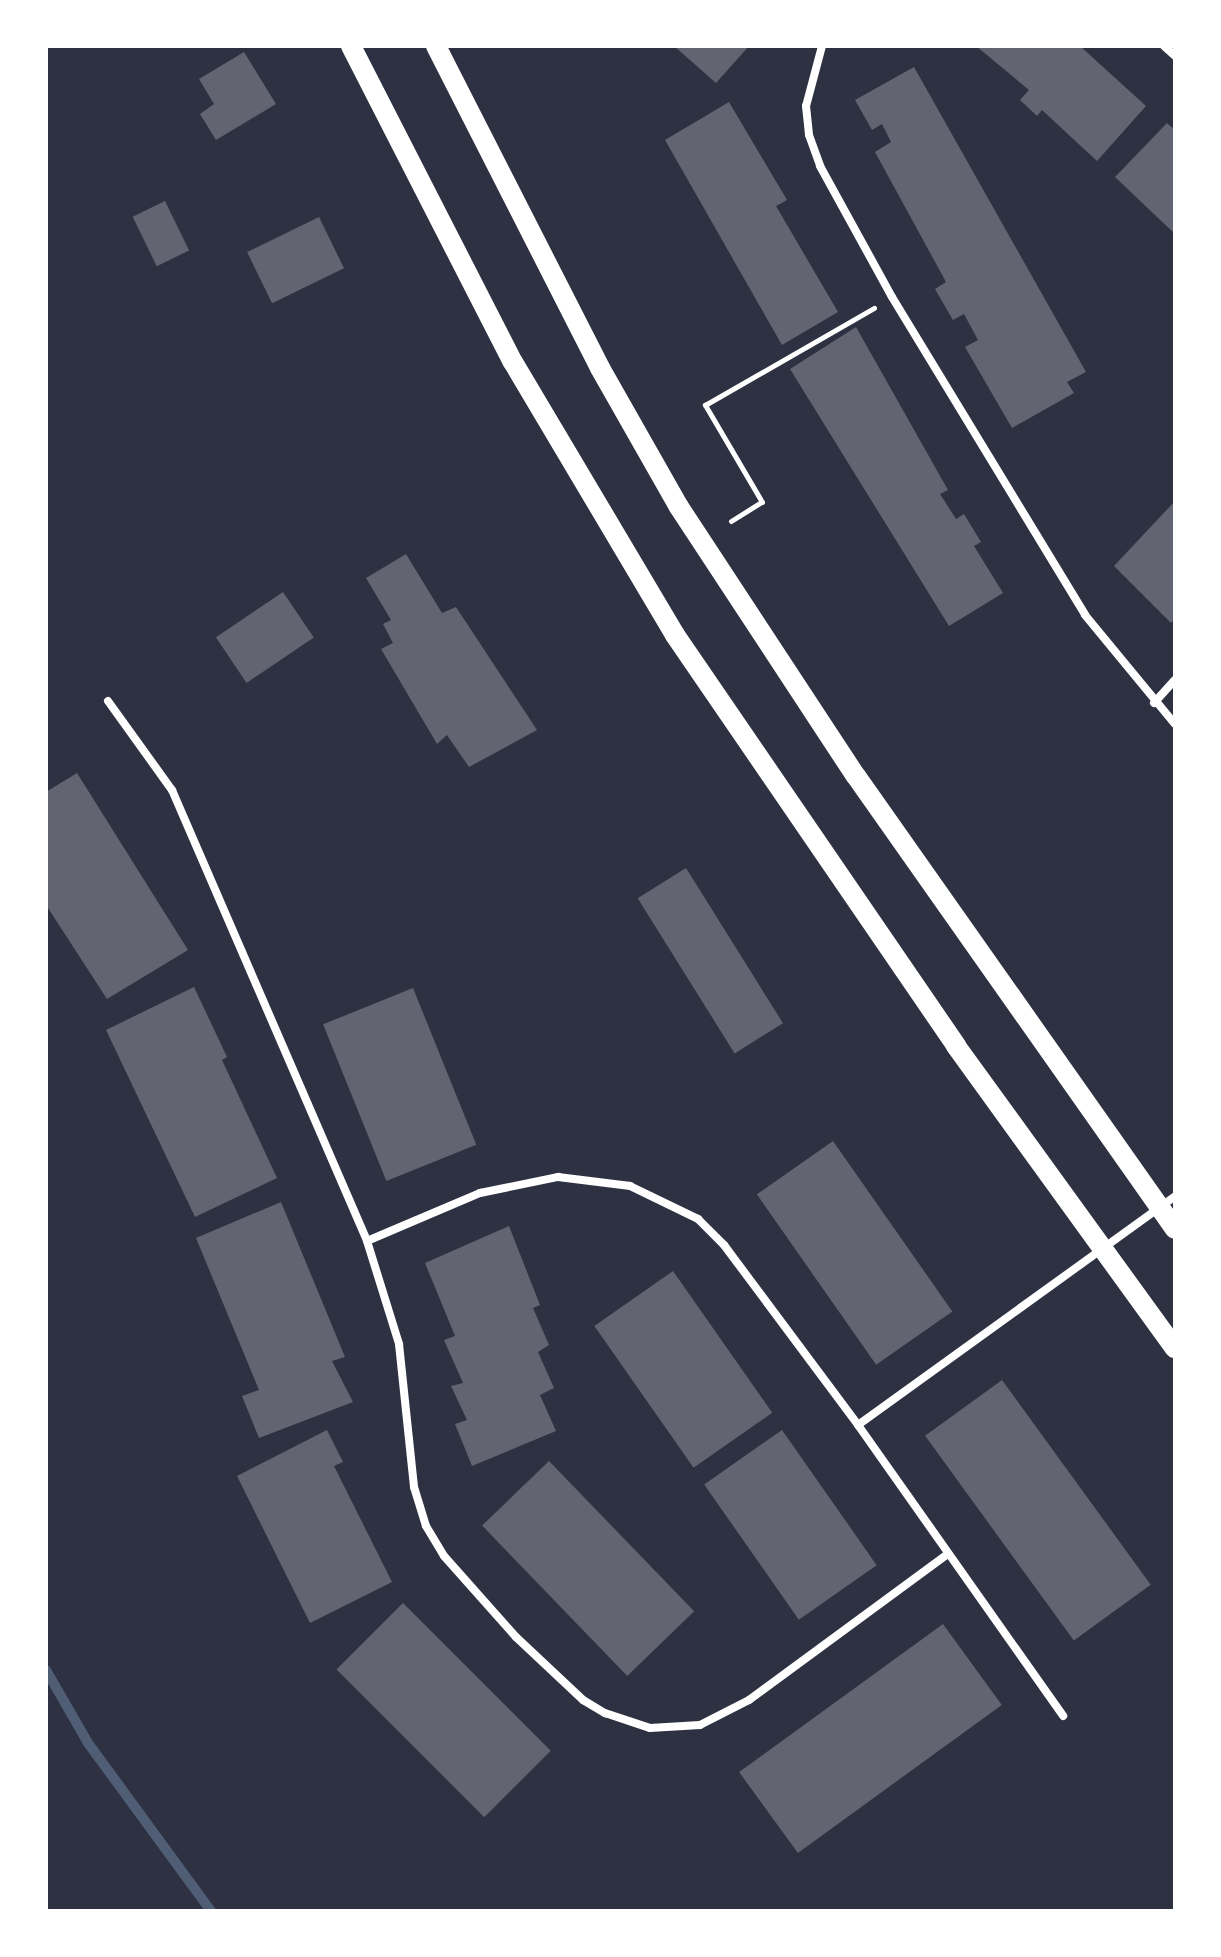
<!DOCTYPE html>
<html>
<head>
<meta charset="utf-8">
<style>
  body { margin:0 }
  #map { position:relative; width:1221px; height:1957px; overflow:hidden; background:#2d3142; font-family:"DejaVu Sans",sans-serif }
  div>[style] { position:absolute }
  .stream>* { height:10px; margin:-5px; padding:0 5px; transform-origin:5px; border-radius:5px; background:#4f5d75 }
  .building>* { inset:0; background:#626471; transform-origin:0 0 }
  .path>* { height:5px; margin:-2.5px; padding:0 2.5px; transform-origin:2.5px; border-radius:2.5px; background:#fff }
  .minor>* { height:8px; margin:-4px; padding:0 4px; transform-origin:4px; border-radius:4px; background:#fff }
  .primary>* { height:20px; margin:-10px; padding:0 10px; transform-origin:10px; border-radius:10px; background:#fff }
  span { translate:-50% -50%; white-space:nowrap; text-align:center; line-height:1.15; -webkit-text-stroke:8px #fff; paint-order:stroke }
  .frame { position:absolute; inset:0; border:48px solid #fff; pointer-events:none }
</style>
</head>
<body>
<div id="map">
  <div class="stream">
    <i style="left:46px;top:1670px;width:84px;rotate:60.1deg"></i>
    <i style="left:88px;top:1743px;width:208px;rotate:53.8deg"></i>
  </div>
  <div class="building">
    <i style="clip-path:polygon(674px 46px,749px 46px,716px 83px)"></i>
    <i style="clip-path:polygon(976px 46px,1080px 46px,1146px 106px,1097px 161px,1042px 110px,1037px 116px,1020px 100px,1029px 90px)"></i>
    <i style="clip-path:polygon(244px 52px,276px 104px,216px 140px,200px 114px,214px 104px,199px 79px)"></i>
    <i style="clip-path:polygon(914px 67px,1086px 372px,1067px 382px,1074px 393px,1012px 428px,965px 347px,978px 340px,964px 314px,953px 320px,935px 289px,946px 282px,875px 152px,891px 142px,882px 124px,872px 130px,855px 100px)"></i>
    <i style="clip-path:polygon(729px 102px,787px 200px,776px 206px,838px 312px,782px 345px,665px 140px)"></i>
    <i style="clip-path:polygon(1167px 123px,1175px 130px,1175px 234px,1115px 177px)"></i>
    <i style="left:165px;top:201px;width:55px;height:36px;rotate:64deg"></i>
    <i style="left:319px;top:217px;width:57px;height:80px;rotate:64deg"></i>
    <i style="clip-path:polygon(856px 327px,948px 490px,940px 494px,956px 519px,964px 514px,981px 542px,974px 546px,1003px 593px,949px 626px,790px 369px)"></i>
    <i style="clip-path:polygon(1175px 501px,1175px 618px,1171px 623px,1114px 566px)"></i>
    <i style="clip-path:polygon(406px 554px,442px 613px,456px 607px,537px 730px,469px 767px,447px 735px,437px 744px,381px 649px,393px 643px,383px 624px,391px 620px,366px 578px)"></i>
    <i style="left:283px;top:592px;width:55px;height:81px;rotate:56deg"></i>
    <i style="clip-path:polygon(77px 773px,188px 950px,107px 999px,46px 905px,46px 792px)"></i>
    <i style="left:686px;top:868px;width:183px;height:57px;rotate:58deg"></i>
    <i style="clip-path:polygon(194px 987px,227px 1057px,222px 1060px,277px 1178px,195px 1217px,106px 1030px)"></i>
    <i style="left:413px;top:988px;width:169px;height:97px;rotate:68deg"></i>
    <i style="left:833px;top:1141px;width:208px;height:93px;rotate:55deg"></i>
    <i style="clip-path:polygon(281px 1202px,345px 1357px,332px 1361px,353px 1402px,259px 1438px,242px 1396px,259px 1390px,196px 1238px)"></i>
    <i style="clip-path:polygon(509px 1226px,540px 1305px,533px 1308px,549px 1345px,538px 1352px,554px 1388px,540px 1395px,556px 1431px,472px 1466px,455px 1424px,467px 1420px,451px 1386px,463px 1383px,444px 1340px,455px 1336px,425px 1263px)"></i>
    <i style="left:673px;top:1271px;width:173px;height:96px;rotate:55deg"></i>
    <i style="left:1002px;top:1380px;width:253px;height:95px;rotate:54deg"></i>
    <i style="clip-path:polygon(327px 1430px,343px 1462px,334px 1466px,392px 1582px,310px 1623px,237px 1476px)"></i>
    <i style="left:782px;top:1430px;width:165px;height:95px;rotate:55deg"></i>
    <i style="left:549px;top:1461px;width:209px;height:93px;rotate:46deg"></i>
    <i style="left:403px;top:1603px;width:209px;height:94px;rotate:45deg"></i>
    <i style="left:943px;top:1624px;width:100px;height:252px;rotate:54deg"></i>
  </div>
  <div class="path">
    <i style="left:731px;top:521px;width:36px;rotate:-32deg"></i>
    <i style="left:762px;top:502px;width:113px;rotate:-120.4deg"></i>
    <i style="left:705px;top:405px;width:195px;rotate:-29.9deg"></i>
  </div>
  <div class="minor">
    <i style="left:822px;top:46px;width:62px;rotate:104.9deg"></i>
    <i style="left:806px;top:106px;width:29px;rotate:84deg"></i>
    <i style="left:809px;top:135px;width:33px;rotate:70deg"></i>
    <i style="left:820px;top:166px;width:149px;rotate:61.2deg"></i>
    <i style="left:892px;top:297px;width:372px;rotate:58.7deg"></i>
    <i style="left:1085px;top:615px;width:141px;rotate:50.5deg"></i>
    <i style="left:1164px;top:46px;width:15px;rotate:42deg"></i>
    <i style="left:108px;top:701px;width:110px;rotate:54.3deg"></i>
    <i style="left:172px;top:790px;width:491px;rotate:66.6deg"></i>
    <i style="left:367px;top:1241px;width:108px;rotate:72.7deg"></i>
    <i style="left:399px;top:1344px;width:144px;rotate:84deg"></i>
    <i style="left:414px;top:1487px;width:41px;rotate:72.9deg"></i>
    <i style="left:426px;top:1526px;width:35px;rotate:59deg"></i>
    <i style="left:444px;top:1556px;width:108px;rotate:48.4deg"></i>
    <i style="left:516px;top:1637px;width:92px;rotate:43.2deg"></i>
    <i style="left:583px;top:1700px;width:26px;rotate:31deg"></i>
    <i style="left:605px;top:1713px;width:47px;rotate:18.4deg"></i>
    <i style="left:650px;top:1728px;width:50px;rotate:-3.4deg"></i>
    <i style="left:700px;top:1725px;width:55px;rotate:-27deg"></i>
    <i style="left:749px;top:1700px;width:247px;rotate:-36.3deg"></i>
    <i style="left:1154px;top:703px;width:31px;rotate:-48deg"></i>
    <i style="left:367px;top:1241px;width:123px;rotate:-23deg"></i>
    <i style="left:480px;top:1193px;width:80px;rotate:-11.6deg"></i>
    <i style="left:558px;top:1177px;width:73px;rotate:7.1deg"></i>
    <i style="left:630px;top:1186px;width:76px;rotate:25.9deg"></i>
    <i style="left:698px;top:1219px;width:37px;rotate:45deg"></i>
    <i style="left:724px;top:1245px;width:224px;rotate:53.3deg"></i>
    <i style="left:858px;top:1425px;width:356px;rotate:54.8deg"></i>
    <i style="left:858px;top:1425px;width:391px;rotate:-35.8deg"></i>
  </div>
  <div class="primary">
    <i style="left:351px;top:46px;width:355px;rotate:62.9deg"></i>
    <i style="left:513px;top:362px;width:317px;rotate:59.3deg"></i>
    <i style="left:675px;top:635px;width:498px;rotate:55.6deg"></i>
    <i style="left:956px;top:1046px;width:373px;rotate:54.1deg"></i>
    <i style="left:436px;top:46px;width:361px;rotate:63deg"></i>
    <i style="left:600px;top:368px;width:160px;rotate:60.4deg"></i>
    <i style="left:679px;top:507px;width:322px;rotate:56.7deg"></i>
    <i style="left:856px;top:776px;width:554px;rotate:54.85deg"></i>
  </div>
  <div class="frame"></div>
</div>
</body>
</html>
